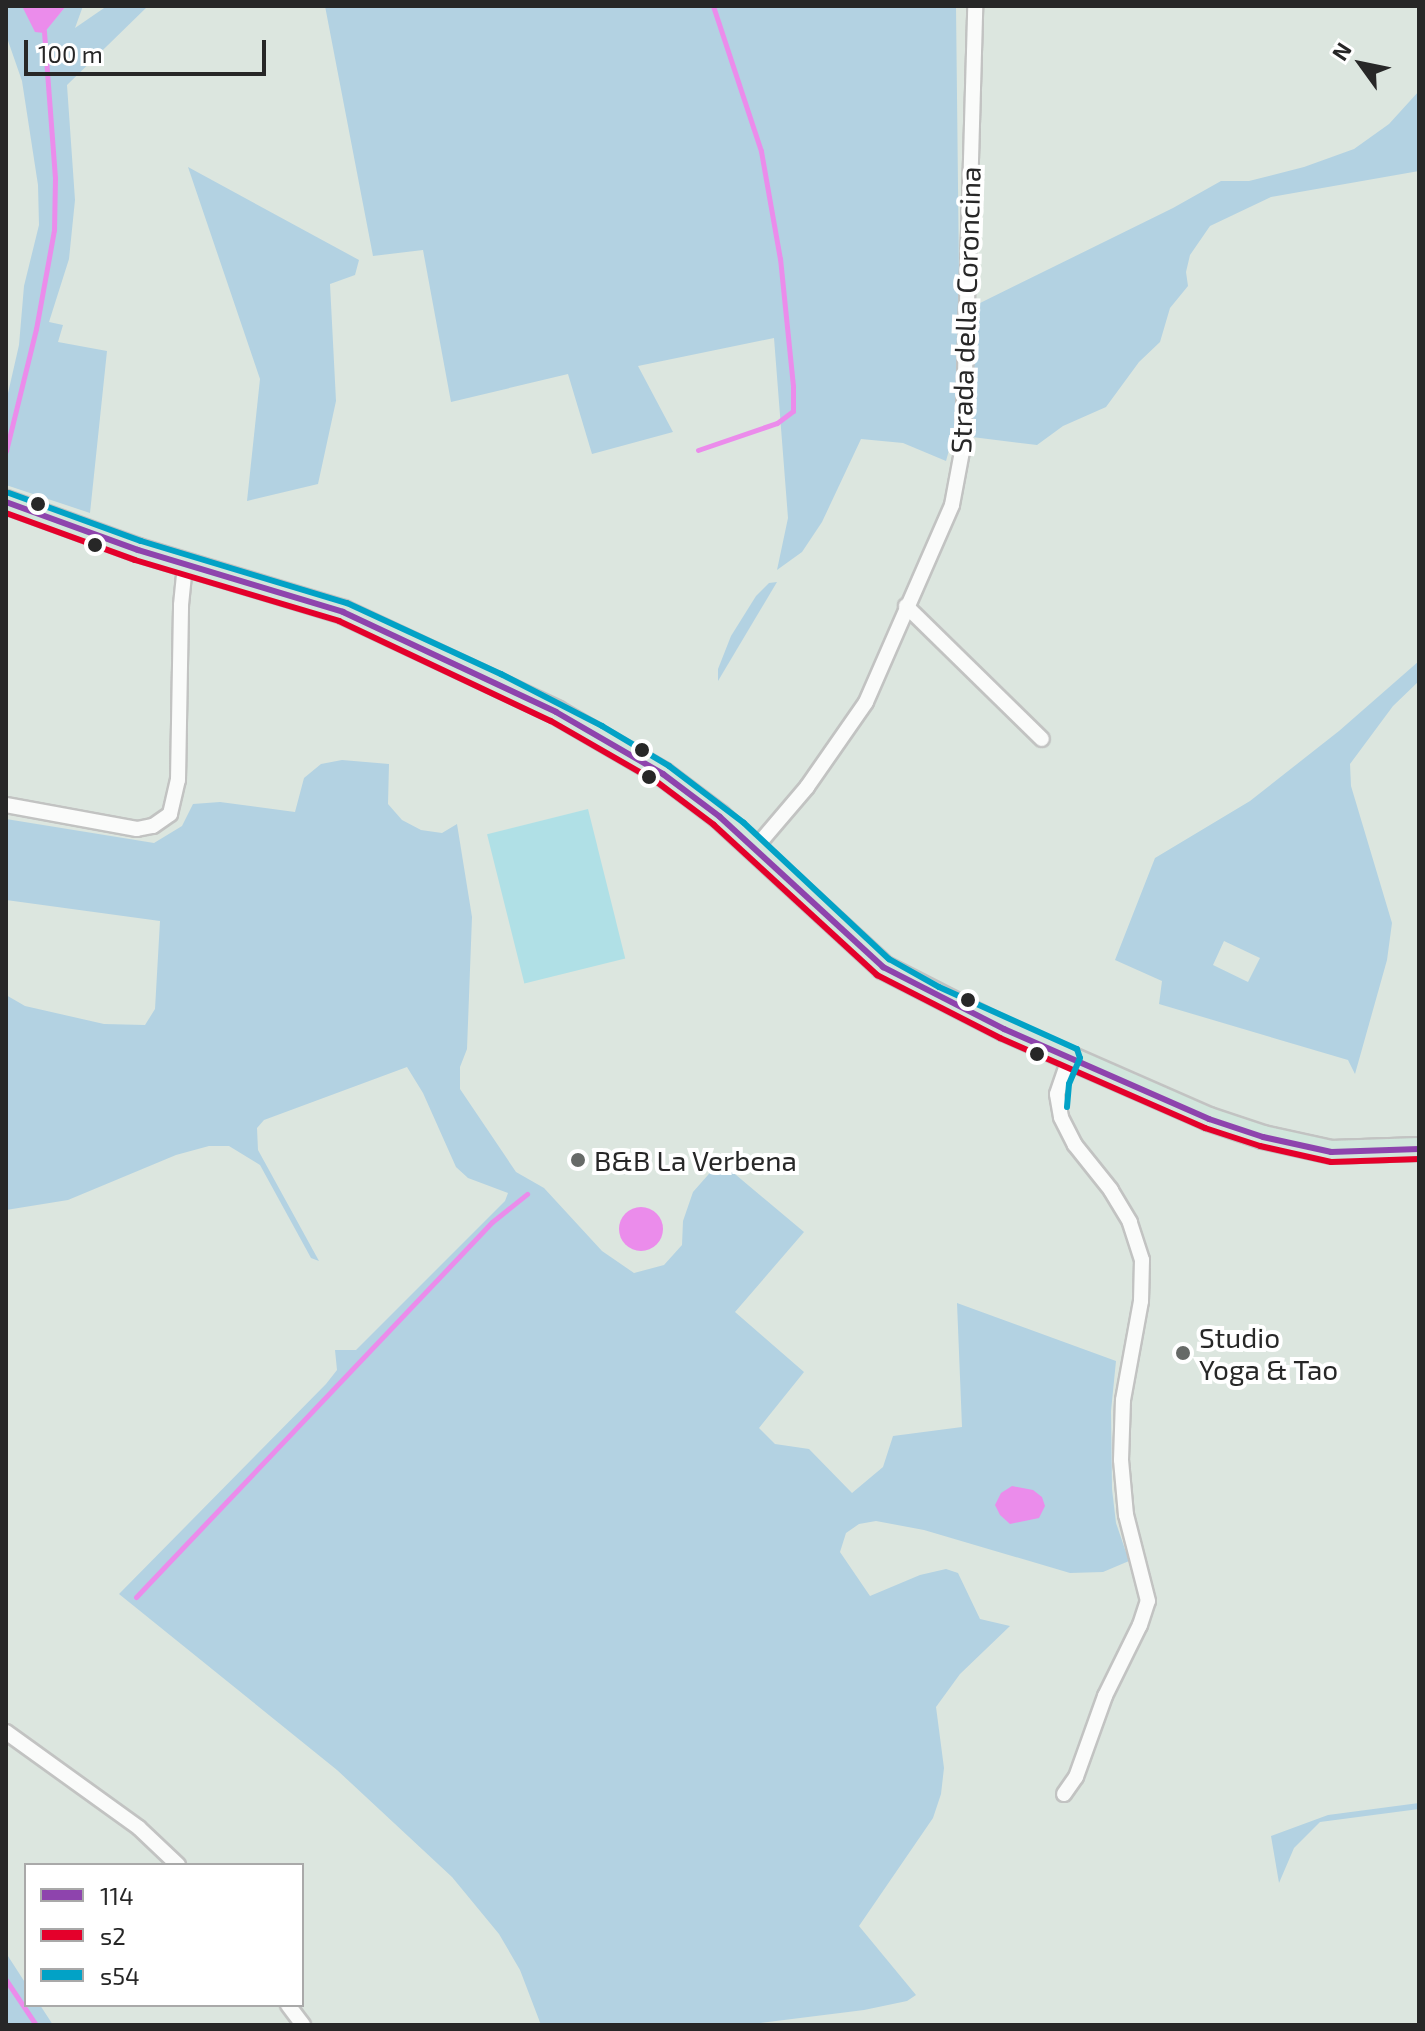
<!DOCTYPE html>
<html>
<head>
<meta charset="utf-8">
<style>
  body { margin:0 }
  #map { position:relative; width:1425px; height:2031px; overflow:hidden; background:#dce6df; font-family:"Exo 2",sans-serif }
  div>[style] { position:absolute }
  .green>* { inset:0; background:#b3d2e2 }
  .pitch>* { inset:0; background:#b0e0e6; transform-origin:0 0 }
  .water>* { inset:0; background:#eb8ceb }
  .round { border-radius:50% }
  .stream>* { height:5px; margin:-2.5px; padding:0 2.5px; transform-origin:2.5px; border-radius:2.5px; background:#eb8ceb }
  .roads { filter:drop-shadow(2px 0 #c2c3c2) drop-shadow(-2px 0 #c2c3c2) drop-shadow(0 2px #c2c3c2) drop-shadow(0 -2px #c2c3c2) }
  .minor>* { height:14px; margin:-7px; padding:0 7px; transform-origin:7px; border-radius:7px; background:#fafbfa }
  .primary>* { height:22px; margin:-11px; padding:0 11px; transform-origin:11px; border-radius:11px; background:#d1e6dc }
  .bus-1>* { height:6px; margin:-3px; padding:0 3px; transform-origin:3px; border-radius:3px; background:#8e44ad }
  .bus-2>* { height:6px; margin:-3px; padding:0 3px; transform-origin:3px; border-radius:3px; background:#e4002b }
  .bus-3>* { height:6px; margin:-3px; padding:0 3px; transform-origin:3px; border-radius:3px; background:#02a2c6 }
  .dots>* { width:22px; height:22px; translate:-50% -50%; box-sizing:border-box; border:4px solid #fff; border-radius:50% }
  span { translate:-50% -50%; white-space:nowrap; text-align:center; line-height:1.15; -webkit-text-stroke:8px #fff; paint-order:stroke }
  .street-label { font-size:28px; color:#272727 }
  .poi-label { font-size:28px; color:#272727 }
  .left { translate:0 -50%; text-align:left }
  .frame { position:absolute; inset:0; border:8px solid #272727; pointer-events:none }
  .legend { position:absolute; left:24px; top:1863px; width:280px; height:144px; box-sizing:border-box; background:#fff; border:2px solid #a9a9a9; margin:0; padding:10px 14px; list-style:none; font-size:24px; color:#272727 }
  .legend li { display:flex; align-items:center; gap:16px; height:40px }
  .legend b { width:40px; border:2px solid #a9a9a9 }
  .north { position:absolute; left:1321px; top:24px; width:80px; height:80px; -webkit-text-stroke:6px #fff; paint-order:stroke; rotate:303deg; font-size:22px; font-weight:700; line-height:32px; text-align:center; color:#272727 }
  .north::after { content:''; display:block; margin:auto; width:28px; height:36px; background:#272727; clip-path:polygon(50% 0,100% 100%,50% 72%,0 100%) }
  .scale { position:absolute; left:24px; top:40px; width:242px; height:36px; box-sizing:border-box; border:4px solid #272727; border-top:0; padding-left:10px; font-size:24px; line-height:28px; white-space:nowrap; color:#272727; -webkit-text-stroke:6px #fff; paint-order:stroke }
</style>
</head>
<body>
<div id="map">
  <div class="green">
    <i style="clip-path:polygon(6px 6px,22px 6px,43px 33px,66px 6px,83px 6px,75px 28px,107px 6px,148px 6px,67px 85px,75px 200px,69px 259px,49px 322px,63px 325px,58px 342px,107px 351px,90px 513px,6px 485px,6px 402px,19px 345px,24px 286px,39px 225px,38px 185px,22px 81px,6px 35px)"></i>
    <i style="clip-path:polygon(325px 6px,956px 6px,960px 364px,953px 436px,946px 461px,903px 443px,861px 439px,822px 522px,802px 552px,777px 570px,788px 518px,774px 338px,638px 366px,673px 432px,592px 454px,568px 374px,451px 402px,423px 250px,373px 256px)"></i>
    <i style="clip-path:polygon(1419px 91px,1419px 171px,1271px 197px,1210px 226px,1190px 255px,1186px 272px,1188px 286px,1170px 308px,1160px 342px,1139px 362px,1106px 407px,1063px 426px,1037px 445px,972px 437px,974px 306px,1173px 208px,1221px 181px,1249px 181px,1304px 167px,1354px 149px,1389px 124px)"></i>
    <i style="clip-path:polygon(188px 167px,359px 260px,355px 275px,330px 284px,336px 401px,318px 484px,247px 501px,260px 379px)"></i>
    <i style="clip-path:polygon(777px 582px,718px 681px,718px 669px,731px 636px,756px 596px,769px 583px)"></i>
    <i style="clip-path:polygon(evenodd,1419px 661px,1419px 681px,1393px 706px,1350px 764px,1351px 786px,1392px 923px,1387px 960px,1355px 1074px,1348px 1060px,1159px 1004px,1162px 981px,1115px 960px,1155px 858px,1250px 801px,1339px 731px,1419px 661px,1224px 941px,1260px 958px,1248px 982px,1213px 965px,1224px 941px)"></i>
    <i style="clip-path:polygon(342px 760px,389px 764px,388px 804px,402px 820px,421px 830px,442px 833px,457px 824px,472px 917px,467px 1049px,460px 1067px,460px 1089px,516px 1172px,544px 1188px,602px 1251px,634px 1273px,664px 1265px,682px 1245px,683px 1221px,693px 1192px,715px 1167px,723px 1164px,804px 1232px,735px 1312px,804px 1372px,759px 1428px,775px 1444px,809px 1449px,852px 1493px,883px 1467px,893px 1436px,962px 1427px,957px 1303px,1116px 1361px,1111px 1411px,1112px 1489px,1116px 1523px,1129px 1561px,1103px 1572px,1070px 1573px,924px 1530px,876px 1521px,859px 1524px,846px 1533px,840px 1552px,870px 1596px,920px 1575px,946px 1569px,958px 1573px,980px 1619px,1010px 1626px,960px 1674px,936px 1707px,944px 1768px,941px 1794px,933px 1818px,859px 1926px,916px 1995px,907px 2001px,864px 2010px,745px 2025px,541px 2025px,520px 1970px,499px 1934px,452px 1877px,337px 1770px,119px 1594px,326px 1384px,337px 1370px,335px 1350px,356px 1350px,505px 1201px,508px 1193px,468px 1178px,456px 1167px,423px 1093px,407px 1067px,264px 1120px,257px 1128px,258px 1150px,319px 1261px,311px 1258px,260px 1165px,229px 1146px,209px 1146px,176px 1155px,68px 1200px,6px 1210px,6px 995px,25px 1006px,104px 1024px,145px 1025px,155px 1009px,160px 921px,6px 900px,6px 819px,154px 843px,182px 826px,193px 804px,220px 802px,295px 812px,304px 778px,321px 764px)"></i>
    <i style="clip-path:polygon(1419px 1803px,1419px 1809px,1320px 1822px,1294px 1848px,1279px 1883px,1271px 1836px,1328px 1815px)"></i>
    <i style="clip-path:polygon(6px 1953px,26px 1984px,26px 2005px,40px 2005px,53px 2025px,6px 2025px)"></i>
  </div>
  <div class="pitch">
    <i style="left:588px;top:809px;width:154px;height:104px;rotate:76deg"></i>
  </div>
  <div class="water">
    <i style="clip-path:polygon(22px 6px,66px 6px,44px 33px,35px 32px)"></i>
    <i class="round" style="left:619px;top:1207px;width:44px;height:44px"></i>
    <i style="clip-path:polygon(1012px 1486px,1033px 1490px,1042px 1497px,1045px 1506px,1039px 1518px,1010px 1524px,1000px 1515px,995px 1505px,1001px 1493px)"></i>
  </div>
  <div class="stream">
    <i style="left:698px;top:450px;width:83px;rotate:-18.9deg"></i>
    <i style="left:777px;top:423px;width:20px;rotate:-37deg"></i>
    <i style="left:793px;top:411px;width:25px;rotate:-90deg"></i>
    <i style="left:793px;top:386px;width:128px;rotate:-95.8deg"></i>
    <i style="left:780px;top:259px;width:110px;rotate:-100deg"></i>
    <i style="left:761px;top:151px;width:153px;rotate:-108.3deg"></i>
    <i style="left:6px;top:451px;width:126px;rotate:-76.2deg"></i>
    <i style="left:36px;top:329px;width:101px;rotate:-79.7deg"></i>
    <i style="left:54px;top:230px;width:52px;rotate:-88.9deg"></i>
    <i style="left:55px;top:178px;width:148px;rotate:-94.3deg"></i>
    <i style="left:136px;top:1597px;width:517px;rotate:-46.49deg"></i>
    <i style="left:492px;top:1222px;width:45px;rotate:-38.7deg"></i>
    <i style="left:6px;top:1980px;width:54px;rotate:56.3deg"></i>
  </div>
  <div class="roads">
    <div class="minor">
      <i style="left:906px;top:606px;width:190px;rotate:44.4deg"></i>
      <i style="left:6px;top:805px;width:133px;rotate:10.4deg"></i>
      <i style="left:137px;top:829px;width:16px;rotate:-11deg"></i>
      <i style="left:153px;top:826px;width:21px;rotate:-35deg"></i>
      <i style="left:170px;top:814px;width:35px;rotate:-77deg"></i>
      <i style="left:178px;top:780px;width:175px;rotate:-89deg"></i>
      <i style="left:181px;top:605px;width:40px;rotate:-84.3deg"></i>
      <i style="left:756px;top:847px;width:79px;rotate:-49.6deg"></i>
      <i style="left:807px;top:787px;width:103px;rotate:-55.2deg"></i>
      <i style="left:866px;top:702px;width:215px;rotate:-66.4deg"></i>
      <i style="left:952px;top:505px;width:60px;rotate:-79.4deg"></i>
      <i style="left:963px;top:446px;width:440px;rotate:-88.4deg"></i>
      <i style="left:6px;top:1732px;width:164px;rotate:35.8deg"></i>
      <i style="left:139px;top:1828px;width:54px;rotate:43.5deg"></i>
      <i style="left:1064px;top:1794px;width:21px;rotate:-55deg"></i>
      <i style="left:1076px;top:1777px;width:86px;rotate:-70.3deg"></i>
      <i style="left:1105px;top:1696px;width:79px;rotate:-63.8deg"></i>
      <i style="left:1140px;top:1625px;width:25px;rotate:-72deg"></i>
      <i style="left:1148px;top:1601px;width:89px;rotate:-104.3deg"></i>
      <i style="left:1126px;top:1515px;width:55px;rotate:-95.2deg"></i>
      <i style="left:1121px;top:1460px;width:60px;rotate:-88.1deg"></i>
      <i style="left:1123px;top:1400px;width:101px;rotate:-79.7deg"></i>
      <i style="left:1141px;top:1301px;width:41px;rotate:-88.6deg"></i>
      <i style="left:1142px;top:1260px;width:40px;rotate:-108deg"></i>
      <i style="left:1130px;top:1222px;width:37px;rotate:-121deg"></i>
      <i style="left:1111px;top:1190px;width:58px;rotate:-128.7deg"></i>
      <i style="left:1075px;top:1145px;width:31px;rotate:-117deg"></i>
      <i style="left:1061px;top:1117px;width:23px;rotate:-100deg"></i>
      <i style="left:1057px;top:1094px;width:39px;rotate:-71deg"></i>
      <i style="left:288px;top:2005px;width:25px;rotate:53deg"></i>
    </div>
    <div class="primary">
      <i style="left:6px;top:502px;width:140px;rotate:20deg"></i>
      <i style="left:138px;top:550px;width:214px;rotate:16.8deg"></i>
      <i style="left:343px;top:612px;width:235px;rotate:25.1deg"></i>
      <i style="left:556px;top:712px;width:124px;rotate:30.1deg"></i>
      <i style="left:663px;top:774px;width:71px;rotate:37deg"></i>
      <i style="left:720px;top:817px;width:222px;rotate:42.6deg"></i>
      <i style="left:883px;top:967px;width:136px;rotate:27.1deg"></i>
      <i style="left:1004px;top:1029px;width:224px;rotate:23.7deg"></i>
      <i style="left:1209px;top:1119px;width:57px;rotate:18.4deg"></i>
      <i style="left:1263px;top:1137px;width:70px;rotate:12.4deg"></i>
      <i style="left:1331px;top:1152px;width:88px;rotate:-2deg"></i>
    </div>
  </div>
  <div class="bus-1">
    <i style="left:6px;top:502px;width:140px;rotate:20deg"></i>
    <i style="left:138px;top:550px;width:214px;rotate:16.8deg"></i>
    <i style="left:343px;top:612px;width:235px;rotate:25.1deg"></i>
    <i style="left:556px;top:712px;width:124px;rotate:30.1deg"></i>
    <i style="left:663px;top:774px;width:71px;rotate:37deg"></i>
    <i style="left:720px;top:817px;width:222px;rotate:42.6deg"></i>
    <i style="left:883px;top:967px;width:136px;rotate:27.1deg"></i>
    <i style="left:1004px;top:1029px;width:224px;rotate:23.7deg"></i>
    <i style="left:1209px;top:1119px;width:57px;rotate:18.4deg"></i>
    <i style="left:1263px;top:1137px;width:70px;rotate:12.4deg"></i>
    <i style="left:1331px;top:1152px;width:88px;rotate:-2deg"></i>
  </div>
  <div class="bus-2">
    <i style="left:6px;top:513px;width:137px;rotate:20deg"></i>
    <i style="left:135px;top:560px;width:213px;rotate:16.6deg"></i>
    <i style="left:339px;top:621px;width:234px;rotate:25.3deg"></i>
    <i style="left:551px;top:721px;width:122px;rotate:29.9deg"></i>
    <i style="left:657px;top:782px;width:71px;rotate:37deg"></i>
    <i style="left:714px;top:825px;width:222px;rotate:42.6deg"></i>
    <i style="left:877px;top:975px;width:138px;rotate:27.1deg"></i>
    <i style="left:1000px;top:1038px;width:224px;rotate:23.7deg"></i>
    <i style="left:1205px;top:1128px;width:58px;rotate:18.1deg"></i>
    <i style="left:1260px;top:1146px;width:73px;rotate:12.7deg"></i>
    <i style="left:1331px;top:1162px;width:88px;rotate:-2deg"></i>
  </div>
  <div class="bus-3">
    <i style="left:9px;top:493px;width:140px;rotate:20deg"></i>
    <i style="left:141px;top:541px;width:215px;rotate:16.8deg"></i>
    <i style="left:347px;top:603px;width:170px;rotate:24.8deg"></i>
    <i style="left:501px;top:674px;width:114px;rotate:27.2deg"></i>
    <i style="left:602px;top:726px;width:78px;rotate:30.8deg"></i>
    <i style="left:669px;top:766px;width:94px;rotate:37.2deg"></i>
    <i style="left:744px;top:823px;width:199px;rotate:43.2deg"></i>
    <i style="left:889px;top:959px;width:57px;rotate:29.2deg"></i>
    <i style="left:939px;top:987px;width:151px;rotate:24.2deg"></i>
    <i style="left:1077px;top:1049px;width:9px;rotate:72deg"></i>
    <i style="left:1080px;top:1058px;width:28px;rotate:113deg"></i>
    <i style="left:1069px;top:1084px;width:23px;rotate:95deg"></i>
  </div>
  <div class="dots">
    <i style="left:38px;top:504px;background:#272727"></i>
    <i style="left:95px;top:545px;background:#272727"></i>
    <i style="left:642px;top:750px;background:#272727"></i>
    <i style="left:649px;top:777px;background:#272727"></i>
    <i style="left:968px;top:1000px;background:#272727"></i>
    <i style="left:1037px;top:1054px;background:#272727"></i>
    <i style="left:578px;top:1160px;background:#666a67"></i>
    <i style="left:1183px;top:1353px;background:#666a67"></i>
  </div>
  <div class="street-label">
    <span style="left:965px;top:310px;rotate:-88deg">Strada della Coroncina</span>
  </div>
  <div class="poi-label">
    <span class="left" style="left:594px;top:1160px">B&amp;B La Verbena</span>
    <span class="left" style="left:1199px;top:1353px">Studio<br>Yoga &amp; Tao</span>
  </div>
  <div class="frame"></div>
  <ul class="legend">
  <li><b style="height:10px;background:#8e44ad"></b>114</li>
  <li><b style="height:10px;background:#e4002b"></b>s2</li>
  <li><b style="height:10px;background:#02a2c6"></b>s54</li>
  </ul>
  <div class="north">N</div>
  <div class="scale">100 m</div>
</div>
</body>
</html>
